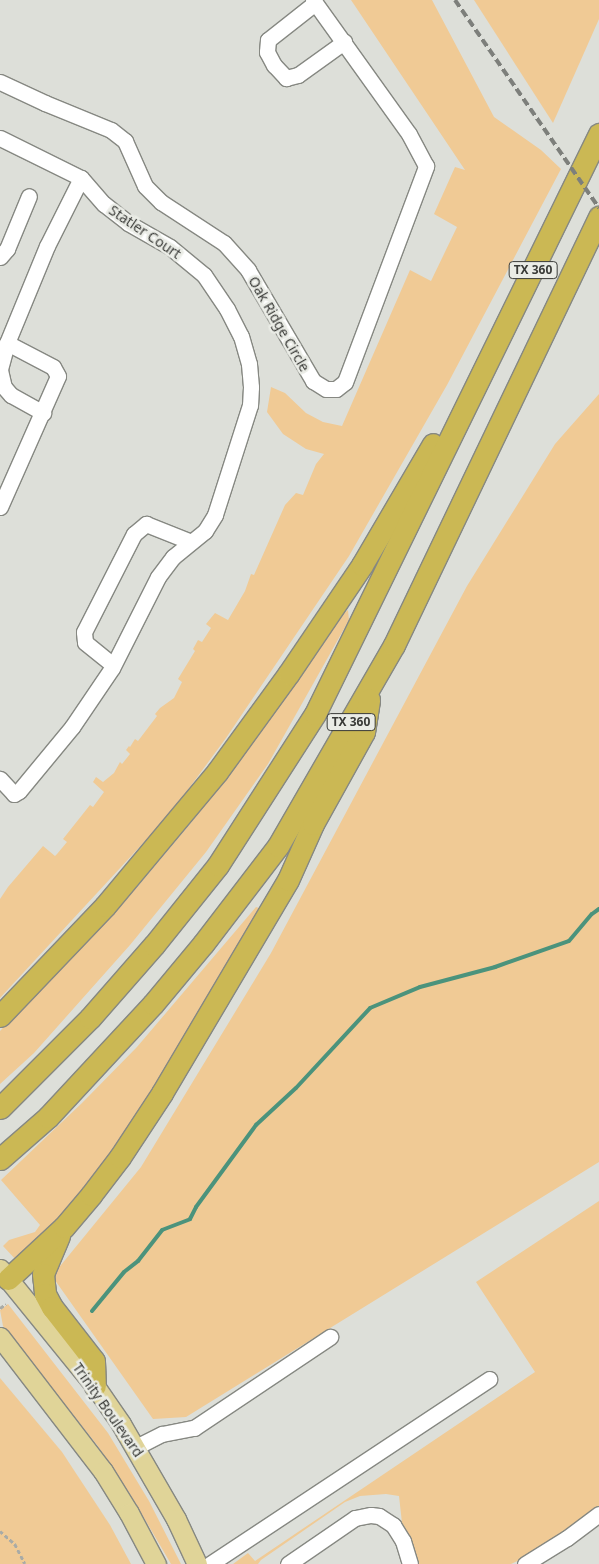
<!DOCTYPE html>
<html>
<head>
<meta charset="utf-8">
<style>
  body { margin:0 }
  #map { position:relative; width:599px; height:1564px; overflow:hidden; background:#dddfd9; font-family:"Noto Sans",sans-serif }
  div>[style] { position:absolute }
  .green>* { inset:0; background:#f0ca95 }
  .stream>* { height:4px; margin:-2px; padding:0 2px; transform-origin:2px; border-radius:2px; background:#4b937c }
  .path>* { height:2.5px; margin-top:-1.25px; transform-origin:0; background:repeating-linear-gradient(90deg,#a9aba6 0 4px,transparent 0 6.5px) }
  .roads { filter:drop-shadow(1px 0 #868882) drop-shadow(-1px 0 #868882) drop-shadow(0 1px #868882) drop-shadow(0 -1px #868882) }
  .minor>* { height:15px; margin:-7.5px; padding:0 7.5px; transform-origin:7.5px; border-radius:7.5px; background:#fff }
  .major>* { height:19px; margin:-9.5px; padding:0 9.5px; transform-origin:9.5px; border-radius:9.5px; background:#e0d498 }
  .highway>* { height:21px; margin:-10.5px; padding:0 10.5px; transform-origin:10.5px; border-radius:10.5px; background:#cbb854 }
  .rail>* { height:4px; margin-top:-2px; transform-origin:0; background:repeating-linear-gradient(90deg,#7d7f7b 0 8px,transparent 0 12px) }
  span { translate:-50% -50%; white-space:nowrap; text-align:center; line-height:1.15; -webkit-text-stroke:5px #eaece6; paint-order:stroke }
  .shield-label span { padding:1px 4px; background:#eaece6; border:1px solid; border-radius:4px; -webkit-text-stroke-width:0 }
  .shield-label { font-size:12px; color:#3a3b38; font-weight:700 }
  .street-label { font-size:14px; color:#3a3b38 }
</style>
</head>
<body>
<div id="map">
  <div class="green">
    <i style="clip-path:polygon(351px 0,432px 0,494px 117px,541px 150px,561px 169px,447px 385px,349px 556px,226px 738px,170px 814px,0 998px,0 899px,8px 887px,43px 846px,55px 856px,57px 854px,67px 842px,63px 839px,90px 805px,93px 807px,104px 792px,93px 782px,96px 777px,103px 782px,114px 773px,120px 762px,122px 764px,130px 754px,126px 750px,129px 746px,130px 747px,135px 739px,138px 741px,157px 716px,155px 714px,160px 708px,174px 698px,182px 682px,178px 679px,195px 651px,193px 649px,198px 640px,202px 642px,211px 628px,206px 624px,215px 613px,228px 620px,245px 591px,251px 574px,254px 575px,285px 505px,296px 493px,303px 495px,316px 464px,324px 454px,306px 449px,283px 434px,267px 412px,271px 387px,285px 393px,306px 413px,323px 422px,342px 426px,410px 270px,431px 281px,457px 227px,434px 214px,455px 167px,465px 170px)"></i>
    <i style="clip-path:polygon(474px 0,599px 0,599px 19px,553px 123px)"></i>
    <i style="clip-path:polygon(599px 394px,599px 1162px,186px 1417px,153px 1419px,52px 1276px,141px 1167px,271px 953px,467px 586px,555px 444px)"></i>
    <i style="clip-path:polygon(348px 610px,349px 620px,268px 764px,206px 852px,130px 945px,34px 1053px,0 1084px,0 1031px,138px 886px,194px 819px,254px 739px,338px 618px)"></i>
    <i style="clip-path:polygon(256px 907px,259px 908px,258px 915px,205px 1012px,89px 1187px,17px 1261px,3px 1246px,9px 1240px,35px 1232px,40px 1225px,1px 1180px,82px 1103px,137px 1047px)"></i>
    <i style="clip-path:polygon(599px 1201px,599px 1508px,543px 1549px,511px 1564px,418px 1564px,412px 1543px,402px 1523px,399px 1496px,386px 1494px,360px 1496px,345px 1502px,261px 1560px,258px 1564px,233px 1564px,248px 1553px,255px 1561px,535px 1372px,476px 1282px)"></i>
    <i style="clip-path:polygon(8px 1304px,108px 1433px,149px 1501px,181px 1564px,171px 1564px,130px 1494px,97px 1445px,3px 1326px,0 1310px)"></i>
    <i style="clip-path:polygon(0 1378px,62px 1452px,110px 1525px,131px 1564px,0 1564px)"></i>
  </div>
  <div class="stream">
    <i style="left:92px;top:1311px;width:50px;rotate:-50.6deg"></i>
    <i style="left:124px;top:1272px;width:18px;rotate:-38deg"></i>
    <i style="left:138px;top:1261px;width:39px;rotate:-52deg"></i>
    <i style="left:162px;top:1230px;width:30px;rotate:-21deg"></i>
    <i style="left:190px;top:1219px;width:13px;rotate:-63deg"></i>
    <i style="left:196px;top:1207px;width:102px;rotate:-53.8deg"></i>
    <i style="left:256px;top:1125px;width:54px;rotate:-42.8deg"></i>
    <i style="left:296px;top:1088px;width:109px;rotate:-47.2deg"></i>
    <i style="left:370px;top:1008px;width:54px;rotate:-22.8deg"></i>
    <i style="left:420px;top:987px;width:78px;rotate:-14.9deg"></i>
    <i style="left:495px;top:967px;width:78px;rotate:-19.4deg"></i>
    <i style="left:569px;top:941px;width:35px;rotate:-50deg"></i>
    <i style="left:592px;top:914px;width:9px;rotate:-36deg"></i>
  </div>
  <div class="path">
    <i style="left:0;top:1308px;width:7px;rotate:-34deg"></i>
    <i style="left:0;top:1531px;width:20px;rotate:41deg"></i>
    <i style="left:15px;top:1544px;width:22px;rotate:63deg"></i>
  </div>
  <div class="roads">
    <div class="minor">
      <i style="left:315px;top:3px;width:60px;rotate:141.8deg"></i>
      <i style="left:268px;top:40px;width:12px;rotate:95deg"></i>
      <i style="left:267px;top:52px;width:15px;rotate:62deg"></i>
      <i style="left:274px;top:65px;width:18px;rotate:47deg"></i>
      <i style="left:286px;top:78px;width:12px;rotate:-14deg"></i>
      <i style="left:298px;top:75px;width:57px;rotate:-35.7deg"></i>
      <i style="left:0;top:82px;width:50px;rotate:25deg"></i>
      <i style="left:45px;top:103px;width:71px;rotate:22.2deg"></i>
      <i style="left:111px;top:130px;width:18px;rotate:38deg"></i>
      <i style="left:125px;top:141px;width:49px;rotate:66deg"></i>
      <i style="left:145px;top:186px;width:23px;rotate:45deg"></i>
      <i style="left:161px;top:202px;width:75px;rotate:33.1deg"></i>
      <i style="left:224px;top:243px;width:36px;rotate:48deg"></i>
      <i style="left:248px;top:270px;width:129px;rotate:59.6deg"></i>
      <i style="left:313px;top:381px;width:15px;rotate:32deg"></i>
      <i style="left:326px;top:389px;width:10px"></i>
      <i style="left:336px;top:389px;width:11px;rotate:-38deg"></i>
      <i style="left:345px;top:382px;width:231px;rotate:-69.4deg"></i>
      <i style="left:426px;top:166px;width:36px;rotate:-118deg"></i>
      <i style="left:409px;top:134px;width:165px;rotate:-125.6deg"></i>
      <i style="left:0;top:138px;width:90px;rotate:26.3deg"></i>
      <i style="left:81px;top:178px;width:35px;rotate:49deg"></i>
      <i style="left:104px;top:204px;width:31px;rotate:38deg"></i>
      <i style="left:128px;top:223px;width:48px;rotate:29.7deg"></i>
      <i style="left:170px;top:247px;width:44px;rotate:39.5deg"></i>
      <i style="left:204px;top:275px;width:41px;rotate:55.9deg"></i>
      <i style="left:227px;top:309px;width:30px;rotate:63deg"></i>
      <i style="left:241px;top:336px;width:29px;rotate:74deg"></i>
      <i style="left:249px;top:364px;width:23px;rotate:85deg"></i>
      <i style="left:251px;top:387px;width:18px;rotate:93deg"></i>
      <i style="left:250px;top:405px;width:115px;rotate:107.7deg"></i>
      <i style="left:215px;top:515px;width:19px;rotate:122deg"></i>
      <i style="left:205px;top:531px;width:41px;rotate:140.9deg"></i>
      <i style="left:173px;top:557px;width:25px;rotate:127deg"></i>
      <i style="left:158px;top:577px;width:102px;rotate:116.8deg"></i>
      <i style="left:112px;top:668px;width:71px;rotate:124.1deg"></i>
      <i style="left:72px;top:727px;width:83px;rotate:129.6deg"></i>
      <i style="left:19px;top:791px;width:6px;rotate:149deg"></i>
      <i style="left:14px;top:794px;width:21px;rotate:-133deg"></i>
      <i style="left:0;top:257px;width:11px;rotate:-49deg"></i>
      <i style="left:7px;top:249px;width:57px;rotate:-67.5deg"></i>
      <i style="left:7px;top:343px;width:28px;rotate:105deg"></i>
      <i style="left:0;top:370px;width:17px;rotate:77deg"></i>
      <i style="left:4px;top:387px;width:11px;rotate:49deg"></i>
      <i style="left:11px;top:395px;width:37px;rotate:29deg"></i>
      <i style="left:0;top:507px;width:143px;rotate:-66.1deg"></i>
      <i style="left:58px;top:376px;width:10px;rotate:-119deg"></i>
      <i style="left:53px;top:367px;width:52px;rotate:-152.4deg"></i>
      <i style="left:7px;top:343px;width:105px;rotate:-67.6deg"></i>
      <i style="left:47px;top:246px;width:76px;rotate:-63.4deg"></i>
      <i style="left:113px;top:665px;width:36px;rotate:-141deg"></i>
      <i style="left:85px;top:642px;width:10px;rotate:-96deg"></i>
      <i style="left:84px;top:632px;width:110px;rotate:-63deg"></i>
      <i style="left:134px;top:534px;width:16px;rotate:-40deg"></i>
      <i style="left:146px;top:524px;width:48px;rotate:21.8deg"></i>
      <i style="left:136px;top:1447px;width:29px;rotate:-27deg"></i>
      <i style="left:162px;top:1434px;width:33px;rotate:-11deg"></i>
      <i style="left:194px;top:1428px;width:164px;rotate:-33.8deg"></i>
      <i style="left:210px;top:1564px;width:335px;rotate:-33.5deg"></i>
      <i style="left:288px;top:1564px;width:81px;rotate:-34.5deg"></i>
      <i style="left:355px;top:1518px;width:16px;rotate:-11deg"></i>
      <i style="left:371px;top:1515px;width:8px;rotate:7deg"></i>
      <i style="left:379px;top:1516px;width:17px;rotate:33deg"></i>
      <i style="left:393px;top:1525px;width:19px;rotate:58deg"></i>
      <i style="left:403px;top:1541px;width:24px;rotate:73deg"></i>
      <i style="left:525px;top:1564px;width:49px;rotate:-31.8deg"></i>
      <i style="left:567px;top:1538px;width:40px;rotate:-37deg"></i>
    </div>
    <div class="major">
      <i style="left:0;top:1269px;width:151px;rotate:50.9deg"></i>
      <i style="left:95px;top:1386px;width:46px;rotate:55.6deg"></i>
      <i style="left:121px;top:1424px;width:110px;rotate:59.9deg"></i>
      <i style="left:176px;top:1519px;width:50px;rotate:65deg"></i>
      <i style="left:0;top:1337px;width:169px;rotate:52.5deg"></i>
      <i style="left:103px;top:1471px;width:49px;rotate:58.2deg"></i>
      <i style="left:129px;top:1513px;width:58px;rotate:62.1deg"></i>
    </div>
    <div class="highway">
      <i style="left:0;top:1016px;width:152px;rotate:-46.3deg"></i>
      <i style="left:105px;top:906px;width:175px;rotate:-50.1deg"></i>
      <i style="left:217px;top:772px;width:122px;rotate:-54deg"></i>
      <i style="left:289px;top:673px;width:130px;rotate:-55.9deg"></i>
      <i style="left:362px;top:565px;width:140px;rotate:-59.6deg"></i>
      <i style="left:0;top:1108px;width:127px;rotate:-45deg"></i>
      <i style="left:90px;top:1018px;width:97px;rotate:-48.8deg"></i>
      <i style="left:154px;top:945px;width:102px;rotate:-51.3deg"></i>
      <i style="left:218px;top:865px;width:179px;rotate:-57.3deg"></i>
      <i style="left:315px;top:714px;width:646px;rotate:-63.91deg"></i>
      <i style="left:0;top:1159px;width:64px;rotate:-41.2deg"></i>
      <i style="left:48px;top:1117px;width:154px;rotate:-47.1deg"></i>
      <i style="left:153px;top:1004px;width:78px;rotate:-50.2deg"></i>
      <i style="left:203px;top:944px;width:123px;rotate:-52.6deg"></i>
      <i style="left:278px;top:846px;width:232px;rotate:-60deg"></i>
      <i style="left:394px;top:645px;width:475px;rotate:-64.4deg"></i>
      <i style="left:59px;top:1236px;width:41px;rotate:112.8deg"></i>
      <i style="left:43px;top:1274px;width:20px;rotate:84deg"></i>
      <i style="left:45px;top:1294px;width:15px;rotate:62deg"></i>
      <i style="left:52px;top:1307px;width:68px;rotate:52.1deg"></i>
      <i style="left:94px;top:1361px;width:25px;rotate:88deg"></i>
      <i style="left:8px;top:1279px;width:76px;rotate:-42.9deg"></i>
      <i style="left:64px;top:1227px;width:42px;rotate:-49.8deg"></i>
      <i style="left:91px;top:1195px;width:48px;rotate:-52.7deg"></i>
      <i style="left:120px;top:1157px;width:77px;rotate:-56.7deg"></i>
      <i style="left:162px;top:1093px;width:247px;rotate:-59.4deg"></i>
      <i style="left:288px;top:880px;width:61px;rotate:-65.9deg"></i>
      <i style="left:313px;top:824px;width:105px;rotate:-61deg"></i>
      <i style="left:364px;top:732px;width:33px;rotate:-81deg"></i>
    </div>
  </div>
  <div class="rail">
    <i style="left:455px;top:0;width:253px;rotate:55.3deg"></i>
  </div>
  <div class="shield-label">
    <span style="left:533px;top:270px">TX 360</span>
    <span style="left:351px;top:722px">TX 360</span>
  </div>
  <div class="street-label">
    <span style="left:145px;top:232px;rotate:34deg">Statler Court</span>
    <span style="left:279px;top:324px;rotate:60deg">Oak Ridge Circle</span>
    <span style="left:108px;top:1410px;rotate:55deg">Trinity Boulevard</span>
  </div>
</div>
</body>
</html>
